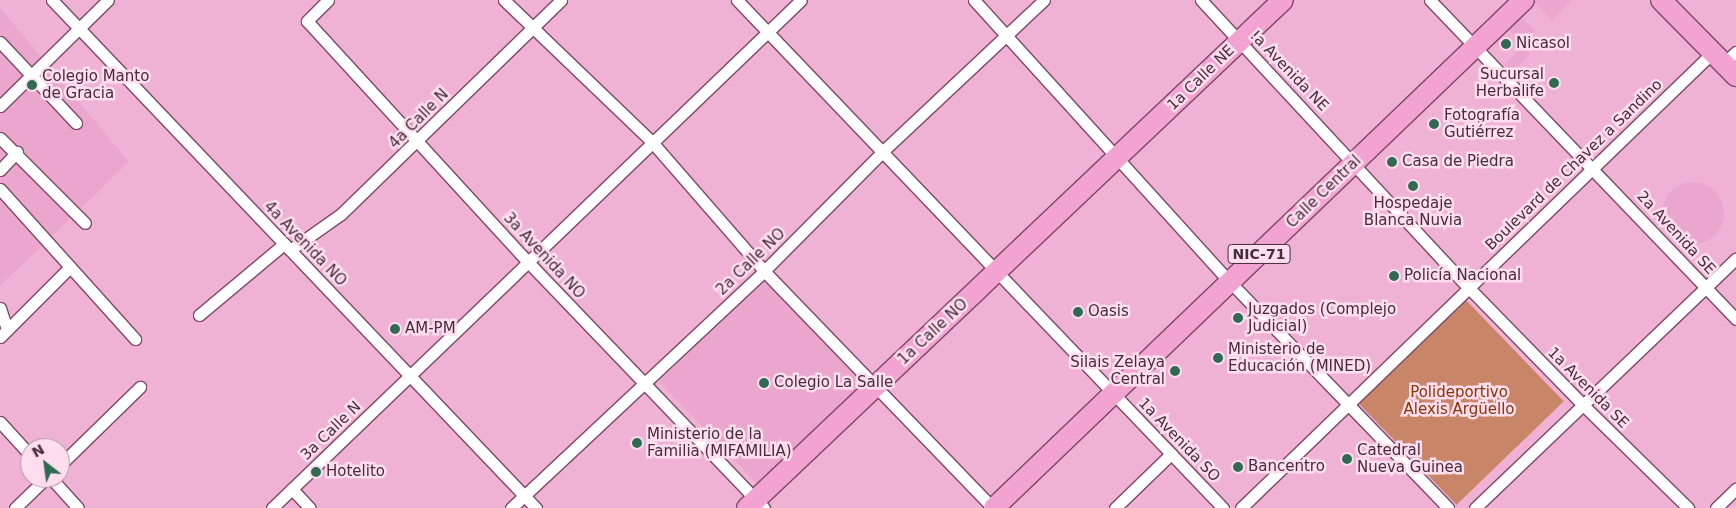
<!DOCTYPE html>
<html>
<head>
<meta charset="utf-8">
<style>
  body { margin:0 }
  #map { position:relative; width:1736px; height:508px; overflow:hidden; background:#efb2d4; font-family:"DejaVu Sans",sans-serif }
  div>[style] { position:absolute }
  .built>* { inset:0; background:#eaa6cd; transform-origin:0 0 }
  .round { border-radius:50% }
  .green>* { inset:0; background:#c98568; transform-origin:0 0 }
  .roads { filter:drop-shadow(1px 0 #7e4968) drop-shadow(-1px 0 #7e4968) drop-shadow(0 1px #7e4968) drop-shadow(0 -1px #7e4968) }
  .street>* { height:11px; margin:-5.5px; padding:0 5.5px; transform-origin:5.5px; border-radius:5.5px; background:#fff }
  .highway>* { height:20px; margin:-10px; padding:0 10px; transform-origin:10px; border-radius:10px; background:#f2a3d1 }
  .dots>* { width:14px; height:14px; translate:-50% -50%; box-sizing:border-box; border:2px solid #fdddee; border-radius:50% }
  span { translate:-50% -50%; white-space:nowrap; text-align:center; line-height:1.15; -webkit-text-stroke:5px #fdddee; paint-order:stroke }
  .shield-label span { padding:1px 4px; background:#fdddee; border:1px solid; border-radius:4px; -webkit-text-stroke-width:0 }
  .shield-label { font-size:14px; color:#452d3b; font-weight:700 }
  .poi-label { font-size:15px; color:#452d3b }
  .left { translate:0 -50%; text-align:left }
  .right { translate:-100% -50%; text-align:right }
  .street-label { font-size:15px; color:#452d3b }
  .park-label { font-size:15px; color:#873402 }
  .north { position:absolute; left:20px; top:438px; width:50px; height:50px; box-sizing:border-box; background:#fdddee; border:1px solid #b397a6; border-radius:50%; rotate:330deg; font-size:14px; font-weight:700; line-height:20px; text-align:center; color:#452d3b }
  .north::after { content:''; display:block; margin:auto; width:18px; height:22px; background:#316a52; clip-path:polygon(50% 0,100% 100%,50% 72%,0 100%) }
</style>
</head>
<body>
<div id="map">
  <div class="built">
    <i style="clip-path:polygon(1536px 0,1572px 0,1552px 20px,1534px 2px)"></i>
    <i style="clip-path:polygon(0 8px,129px 162px,0 286px)"></i>
    <i style="left:1519px;top:15px;width:22px;height:18px;rotate:43deg"></i>
    <i style="left:1523px;top:46px;width:11px;height:26px;rotate:45deg"></i>
    <i class="round" style="left:1662px;top:182px;width:62px;height:62px"></i>
    <i style="left:766px;top:278px;width:149px;height:149px;rotate:46deg"></i>
  </div>
  <div class="green">
    <i style="left:1463px;top:297px;width:145px;height:149px;rotate:46deg"></i>
  </div>
  <div class="roads">
    <div class="street">
      <i style="left:52px;top:0;width:702px;rotate:46.39deg"></i>
      <i style="left:328px;top:0;width:30px;rotate:135deg"></i>
      <i style="left:307px;top:21px;width:327px;rotate:47.5deg"></i>
      <i style="left:528px;top:262px;width:341px;rotate:46.2deg"></i>
      <i style="left:504px;top:0;width:205px;rotate:43.8deg"></i>
      <i style="left:652px;top:142px;width:171px;rotate:49deg"></i>
      <i style="left:764px;top:271px;width:330px;rotate:46deg"></i>
      <i style="left:737px;top:0;width:703px;rotate:46.27deg"></i>
      <i style="left:974px;top:0;width:381px;rotate:47.8deg"></i>
      <i style="left:1230px;top:282px;width:314px;rotate:46deg"></i>
      <i style="left:1201px;top:0;width:393px;rotate:47.1deg"></i>
      <i style="left:1469px;top:288px;width:163px;rotate:45.7deg"></i>
      <i style="left:1583px;top:405px;width:147px;rotate:44.4deg"></i>
      <i style="left:1430px;top:0;width:442px;rotate:46.2deg"></i>
      <i style="left:0;top:42px;width:111px;rotate:46.8deg"></i>
      <i style="left:1724px;top:63px;width:16px;rotate:-43deg"></i>
      <i style="left:0;top:106px;width:151px;rotate:-44.5deg"></i>
      <i style="left:0;top:138px;width:120px;rotate:45deg"></i>
      <i style="left:0;top:170px;width:25px;rotate:-47deg"></i>
      <i style="left:0;top:189px;width:202px;rotate:48deg"></i>
      <i style="left:290px;top:250px;width:62px;rotate:-35.2deg"></i>
      <i style="left:341px;top:214px;width:307px;rotate:-44.2deg"></i>
      <i style="left:0;top:308px;width:23px;rotate:72deg"></i>
      <i style="left:199px;top:315px;width:111px;rotate:-39.9deg"></i>
      <i style="left:0;top:337px;width:99px;rotate:-45deg"></i>
      <i style="left:0;top:422px;width:45px;rotate:47.7deg"></i>
      <i style="left:60px;top:465px;width:112px;rotate:-44.3deg"></i>
      <i style="left:51px;top:478px;width:40px;rotate:48deg"></i>
      <i style="left:292px;top:489px;width:26px;rotate:47deg"></i>
      <i style="left:15px;top:508px;width:43px;rotate:-44.1deg"></i>
      <i style="left:272px;top:508px;width:733px;rotate:-43.84deg"></i>
      <i style="left:511px;top:508px;width:347px;rotate:-43.1deg"></i>
      <i style="left:764px;top:271px;width:168px;rotate:-45.2deg"></i>
      <i style="left:882px;top:152px;width:222px;rotate:-43.2deg"></i>
      <i style="left:1115px;top:508px;width:78px;rotate:-44deg"></i>
      <i style="left:1241px;top:508px;width:656px;rotate:-44.01deg"></i>
      <i style="left:1475px;top:508px;width:361px;rotate:-43.7deg"></i>
      <i style="left:1716px;top:508px;width:28px;rotate:-44deg"></i>
    </div>
    <div class="highway">
      <i style="left:1661px;top:0;width:107px;rotate:45.4deg"></i>
      <i style="left:747px;top:508px;width:738px;rotate:-43.46deg"></i>
      <i style="left:994px;top:508px;width:734px;rotate:-43.79deg"></i>
    </div>
  </div>
  <div class="dots">
    <i style="left:1506px;top:44px;background:#316a52"></i>
    <i style="left:1554px;top:83px;background:#316a52"></i>
    <i style="left:32px;top:85px;background:#316a52"></i>
    <i style="left:1434px;top:124px;background:#316a52"></i>
    <i style="left:1392px;top:162px;background:#316a52"></i>
    <i style="left:1413px;top:186px;background:#316a52"></i>
    <i style="left:1394px;top:276px;background:#316a52"></i>
    <i style="left:1078px;top:312px;background:#316a52"></i>
    <i style="left:1238px;top:318px;background:#316a52"></i>
    <i style="left:395px;top:329px;background:#316a52"></i>
    <i style="left:1218px;top:358px;background:#316a52"></i>
    <i style="left:1175px;top:371px;background:#316a52"></i>
    <i style="left:764px;top:383px;background:#316a52"></i>
    <i style="left:637px;top:443px;background:#316a52"></i>
    <i style="left:1347px;top:459px;background:#316a52"></i>
    <i style="left:1238px;top:467px;background:#316a52"></i>
    <i style="left:316px;top:472px;background:#316a52"></i>
  </div>
  <div class="shield-label">
    <span style="left:1259px;top:254px">NIC-71</span>
  </div>
  <div class="poi-label">
    <span class="left" style="left:1516px;top:44px">Nicasol</span>
    <span class="right" style="left:1544px;top:83px">Sucursal<br>Herbalife</span>
    <span class="left" style="left:42px;top:85px">Colegio Manto<br>de Gracia</span>
    <span class="left" style="left:1444px;top:124px">Fotografía<br>Gutiérrez</span>
    <span class="left" style="left:1402px;top:162px">Casa de Piedra</span>
    <span style="left:1413px;top:212px">Hospedaje<br>Blanca Nuvia</span>
    <span class="left" style="left:1404px;top:276px">Policía Nacional</span>
    <span class="left" style="left:1248px;top:318px">Juzgados (Complejo<br>Judicial)</span>
    <span class="left" style="left:1088px;top:312px">Oasis</span>
    <span class="left" style="left:405px;top:329px">AM-PM</span>
    <span class="left" style="left:1228px;top:358px">Ministerio de<br>Educación (MINED)</span>
    <span class="right" style="left:1165px;top:371px">Silais Zelaya<br>Central</span>
    <span class="left" style="left:774px;top:383px">Colegio La Salle</span>
    <span class="left" style="left:647px;top:443px">Ministerio de la<br>Familia (MIFAMILIA)</span>
    <span class="left" style="left:1357px;top:459px">Catedral<br>Nueva Guinea</span>
    <span class="left" style="left:1248px;top:467px">Bancentro</span>
    <span class="left" style="left:326px;top:472px">Hotelito</span>
  </div>
  <div class="street-label">
    <span style="left:1289px;top:71px;rotate:46deg">!a Avenida NE</span>
    <span style="left:1201px;top:78px;rotate:-44deg">1a Calle NE</span>
    <span style="left:419px;top:119px;rotate:-45deg">4a Calle N</span>
    <span style="left:1574px;top:165px;rotate:-44deg">Boulevard de Chavez a Sandino</span>
    <span style="left:1324px;top:192px;rotate:-44deg">Calle Central</span>
    <span style="left:1676px;top:233px;rotate:47deg">2a Avenida SE</span>
    <span style="left:305px;top:244px;rotate:46deg">4a Avenida NO</span>
    <span style="left:544px;top:256px;rotate:47deg">3a Avenida NO</span>
    <span style="left:751px;top:262px;rotate:-44deg">2a Calle NO</span>
    <span style="left:933px;top:332px;rotate:-43deg">1a Calle NO</span>
    <span style="left:1588px;top:388px;rotate:45deg">1a Avenida SE</span>
    <span style="left:331px;top:431px;rotate:-44deg">3a Calle N</span>
    <span style="left:1179px;top:440px;rotate:46deg">1a Avenida SO</span>
  </div>
  <div class="park-label">
    <span style="left:1459px;top:401px">Polideportivo<br>Alexis Argüello</span>
  </div>
  <div class="north">N</div>
</div>
</body>
</html>
